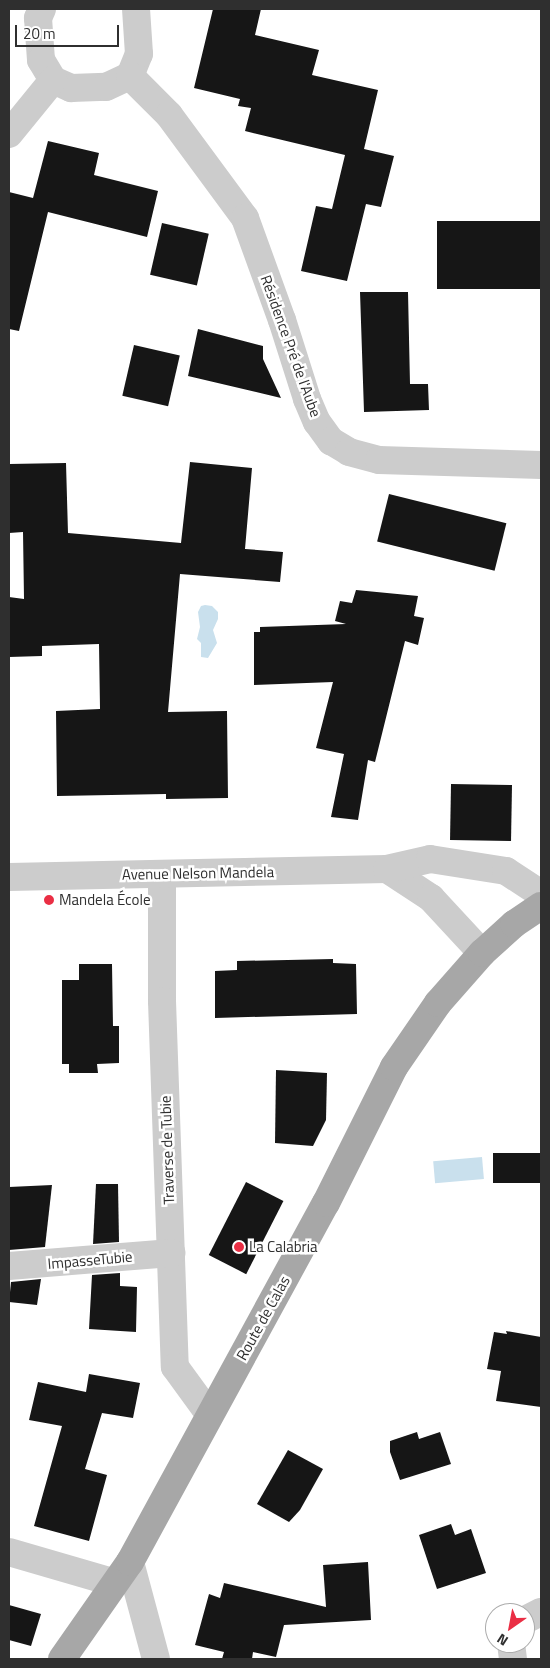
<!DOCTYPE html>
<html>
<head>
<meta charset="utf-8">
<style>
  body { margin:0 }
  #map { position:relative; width:550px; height:1668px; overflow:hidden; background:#fff; font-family:"Titillium Web",sans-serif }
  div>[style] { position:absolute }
  .water>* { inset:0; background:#c9e0ed; transform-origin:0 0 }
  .building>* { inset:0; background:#161616; transform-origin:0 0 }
  .minor>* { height:28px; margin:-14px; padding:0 14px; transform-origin:14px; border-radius:14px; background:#ccc }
  .major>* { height:28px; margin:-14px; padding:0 14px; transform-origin:14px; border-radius:14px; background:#a7a7a7 }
  .dots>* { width:14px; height:14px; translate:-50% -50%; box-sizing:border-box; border:2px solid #fff; border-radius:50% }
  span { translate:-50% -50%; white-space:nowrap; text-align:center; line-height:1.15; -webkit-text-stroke:5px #fff; paint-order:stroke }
  .street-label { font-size:15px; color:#2f2f2f }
  .poi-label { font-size:15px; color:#2f2f2f }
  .left { translate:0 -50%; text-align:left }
  .frame { position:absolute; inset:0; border:10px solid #2f2f2f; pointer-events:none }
  .north { position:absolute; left:485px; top:1603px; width:50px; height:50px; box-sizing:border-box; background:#fff; border:1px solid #acacac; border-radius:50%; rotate:213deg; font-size:14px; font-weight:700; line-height:20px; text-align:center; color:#2f2f2f }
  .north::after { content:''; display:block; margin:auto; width:18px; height:22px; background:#ea2e44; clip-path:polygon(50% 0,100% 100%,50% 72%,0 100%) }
  .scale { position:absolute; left:15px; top:25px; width:104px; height:22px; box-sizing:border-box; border:2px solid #2f2f2f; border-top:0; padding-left:6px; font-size:15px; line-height:18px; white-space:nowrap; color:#2f2f2f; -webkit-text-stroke:4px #fff; paint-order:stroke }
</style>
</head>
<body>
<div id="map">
  <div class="water">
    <i style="clip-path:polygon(205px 605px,212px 606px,218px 612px,218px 619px,213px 630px,217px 643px,208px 658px,201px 657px,201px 643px,197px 639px,200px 627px,198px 612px,201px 606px)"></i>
    <i style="left:482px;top:1157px;width:22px;height:49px;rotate:85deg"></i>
  </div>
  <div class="building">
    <i style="clip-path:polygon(213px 9px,261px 9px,255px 35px,319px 50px,312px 75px,378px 90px,364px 149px,394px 156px,381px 207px,366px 204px,347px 281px,301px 271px,316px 206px,332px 209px,345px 155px,245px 131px,251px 108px,238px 106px,240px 99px,194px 88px)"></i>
    <i style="clip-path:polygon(48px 141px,99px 153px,94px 175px,158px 191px,147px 237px,48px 212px,19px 331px,9px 329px,9px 192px,33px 198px)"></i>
    <i style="left:541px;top:221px;width:68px;height:104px;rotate:90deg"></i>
    <i style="left:162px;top:223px;width:48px;height:53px;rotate:13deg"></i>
    <i style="clip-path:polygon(360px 292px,408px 292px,410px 384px,428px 384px,429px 410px,364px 412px)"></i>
    <i style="clip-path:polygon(198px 329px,263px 346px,263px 359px,281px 398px,188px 376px)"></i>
    <i style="left:134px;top:345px;width:47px;height:52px;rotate:13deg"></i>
    <i style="clip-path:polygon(190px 462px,252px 468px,245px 549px,283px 552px,280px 582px,180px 574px,168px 712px,227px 711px,228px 798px,166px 799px,166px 794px,57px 796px,56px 711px,100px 709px,99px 644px,42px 646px,42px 656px,9px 657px,9px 597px,24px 599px,23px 532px,9px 533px,9px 464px,66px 463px,68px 533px,181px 543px)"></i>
    <i style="left:389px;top:494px;width:121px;height:49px;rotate:14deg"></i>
    <i style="clip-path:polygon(356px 590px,418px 596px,414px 616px,424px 618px,418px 645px,405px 641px,375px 762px,368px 760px,358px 820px,331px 817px,344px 754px,316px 748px,333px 682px,254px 685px,254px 632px,260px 632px,260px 627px,346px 624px,335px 621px,340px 601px,352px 603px)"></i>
    <i style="left:512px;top:785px;width:56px;height:61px;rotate:91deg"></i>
    <i style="clip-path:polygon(333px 959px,333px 963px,356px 964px,357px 1014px,215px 1018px,215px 971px,237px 970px,237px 961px)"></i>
    <i style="clip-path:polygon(79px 964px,112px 964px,113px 1026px,119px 1026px,119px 1063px,97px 1064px,98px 1073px,69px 1073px,69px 1064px,62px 1064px,62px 980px,79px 980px)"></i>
    <i style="clip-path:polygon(276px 1070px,327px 1073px,326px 1120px,313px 1146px,275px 1143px)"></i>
    <i style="left:541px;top:1153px;width:30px;height:48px;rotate:90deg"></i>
    <i style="left:246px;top:1182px;width:42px;height:82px;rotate:27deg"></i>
    <i style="clip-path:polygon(96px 1184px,118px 1184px,119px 1242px,93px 1244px)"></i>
    <i style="clip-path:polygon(52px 1185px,45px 1247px,9px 1250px,9px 1187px)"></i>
    <i style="clip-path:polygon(120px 1273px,120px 1286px,137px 1287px,136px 1332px,89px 1329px,92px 1275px)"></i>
    <i style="clip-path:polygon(41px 1279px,37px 1305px,9px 1302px,11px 1282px)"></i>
    <i style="clip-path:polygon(506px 1331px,541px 1337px,541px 1407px,496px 1401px,501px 1371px,487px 1369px,494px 1332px,507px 1334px)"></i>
    <i style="clip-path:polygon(89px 1374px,140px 1383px,133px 1418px,102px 1413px,85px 1469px,107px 1475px,89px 1541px,34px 1526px,62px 1426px,29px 1420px,38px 1382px,86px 1392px)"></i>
    <i style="clip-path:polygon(417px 1432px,419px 1439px,440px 1432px,451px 1464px,400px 1480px,390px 1452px,390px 1441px)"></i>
    <i style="clip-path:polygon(288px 1450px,323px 1469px,300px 1510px,289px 1522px,257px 1504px)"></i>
    <i style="clip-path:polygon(451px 1524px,455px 1535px,471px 1529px,486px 1573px,437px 1589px,419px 1535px)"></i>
    <i style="clip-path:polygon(368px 1562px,371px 1620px,284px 1625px,276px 1657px,253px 1652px,252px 1659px,222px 1659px,224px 1652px,195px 1645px,209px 1594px,220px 1598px,224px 1583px,326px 1607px,323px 1565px)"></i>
    <i style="clip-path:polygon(9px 1605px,41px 1614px,31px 1646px,9px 1640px)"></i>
  </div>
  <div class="minor">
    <i style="left:42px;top:9px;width:10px;rotate:114deg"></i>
    <i style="left:38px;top:18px;width:42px;rotate:85.9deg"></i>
    <i style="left:41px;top:60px;width:23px;rotate:59deg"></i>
    <i style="left:53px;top:80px;width:20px;rotate:24deg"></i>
    <i style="left:71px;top:88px;width:35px;rotate:-2deg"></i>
    <i style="left:106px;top:87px;width:26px;rotate:-25deg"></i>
    <i style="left:130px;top:76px;width:24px;rotate:-68deg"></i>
    <i style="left:139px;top:54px;width:45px;rotate:-93.8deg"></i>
    <i style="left:130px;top:76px;width:55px;rotate:45deg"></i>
    <i style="left:169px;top:115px;width:128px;rotate:53.6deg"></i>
    <i style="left:245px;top:218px;width:109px;rotate:70.1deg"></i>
    <i style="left:282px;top:320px;width:83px;rotate:72.4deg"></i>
    <i style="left:307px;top:399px;width:25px;rotate:67deg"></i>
    <i style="left:317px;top:422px;width:24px;rotate:54deg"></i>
    <i style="left:331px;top:441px;width:21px;rotate:31deg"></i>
    <i style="left:349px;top:452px;width:31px;rotate:15deg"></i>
    <i style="left:379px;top:460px;width:162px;rotate:1.8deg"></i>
    <i style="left:9px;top:134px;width:70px;rotate:-50.8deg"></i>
    <i style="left:387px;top:869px;width:53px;rotate:33.4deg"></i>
    <i style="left:431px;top:898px;width:75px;rotate:47.2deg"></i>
    <i style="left:162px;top:874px;width:127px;rotate:90deg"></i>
    <i style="left:162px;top:1001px;width:366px;rotate:88deg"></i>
    <i style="left:175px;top:1367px;width:59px;rotate:53.9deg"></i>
    <i style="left:9px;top:877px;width:378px;rotate:-1.2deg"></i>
    <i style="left:387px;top:869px;width:44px;rotate:-13.1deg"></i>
    <i style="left:430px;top:859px;width:77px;rotate:9deg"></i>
    <i style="left:506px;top:871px;width:42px;rotate:33.3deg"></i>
    <i style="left:9px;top:1266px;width:163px;rotate:-4.6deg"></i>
    <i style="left:9px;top:1552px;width:111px;rotate:16.2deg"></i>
    <i style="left:130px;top:1562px;width:100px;rotate:75deg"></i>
    <i style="left:525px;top:1620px;width:18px;rotate:-27deg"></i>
    <i style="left:511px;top:1643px;width:16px;rotate:83deg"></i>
  </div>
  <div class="major">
    <i style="left:62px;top:1659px;width:118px;rotate:-55deg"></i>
    <i style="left:130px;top:1562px;width:409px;rotate:-61.4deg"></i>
    <i style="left:326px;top:1203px;width:152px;rotate:-63.4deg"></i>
    <i style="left:394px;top:1067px;width:78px;rotate:-55.5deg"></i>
    <i style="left:438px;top:1003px;width:67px;rotate:-48.7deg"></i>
    <i style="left:482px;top:953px;width:43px;rotate:-42.2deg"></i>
    <i style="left:514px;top:924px;width:32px;rotate:-34deg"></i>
  </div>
  <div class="dots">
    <i style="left:49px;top:900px;background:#ea2e44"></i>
    <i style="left:239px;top:1247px;background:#ea2e44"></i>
  </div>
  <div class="street-label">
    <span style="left:291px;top:346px;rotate:70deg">Résidence Pré de l'Aube</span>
    <span style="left:198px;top:873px;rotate:-1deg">Avenue Nelson Mandela</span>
    <span style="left:167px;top:1150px;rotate:-92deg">Traverse de Tubie</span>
    <span style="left:90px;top:1260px;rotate:-5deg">ImpasseTubie</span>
    <span style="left:263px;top:1318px;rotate:-61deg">Route de Calas</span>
  </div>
  <div class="poi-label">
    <span class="left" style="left:59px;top:900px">Mandela École</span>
    <span class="left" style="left:249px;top:1247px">La Calabria</span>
  </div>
  <div class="frame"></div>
  <div class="north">N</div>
  <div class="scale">20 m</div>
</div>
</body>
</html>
